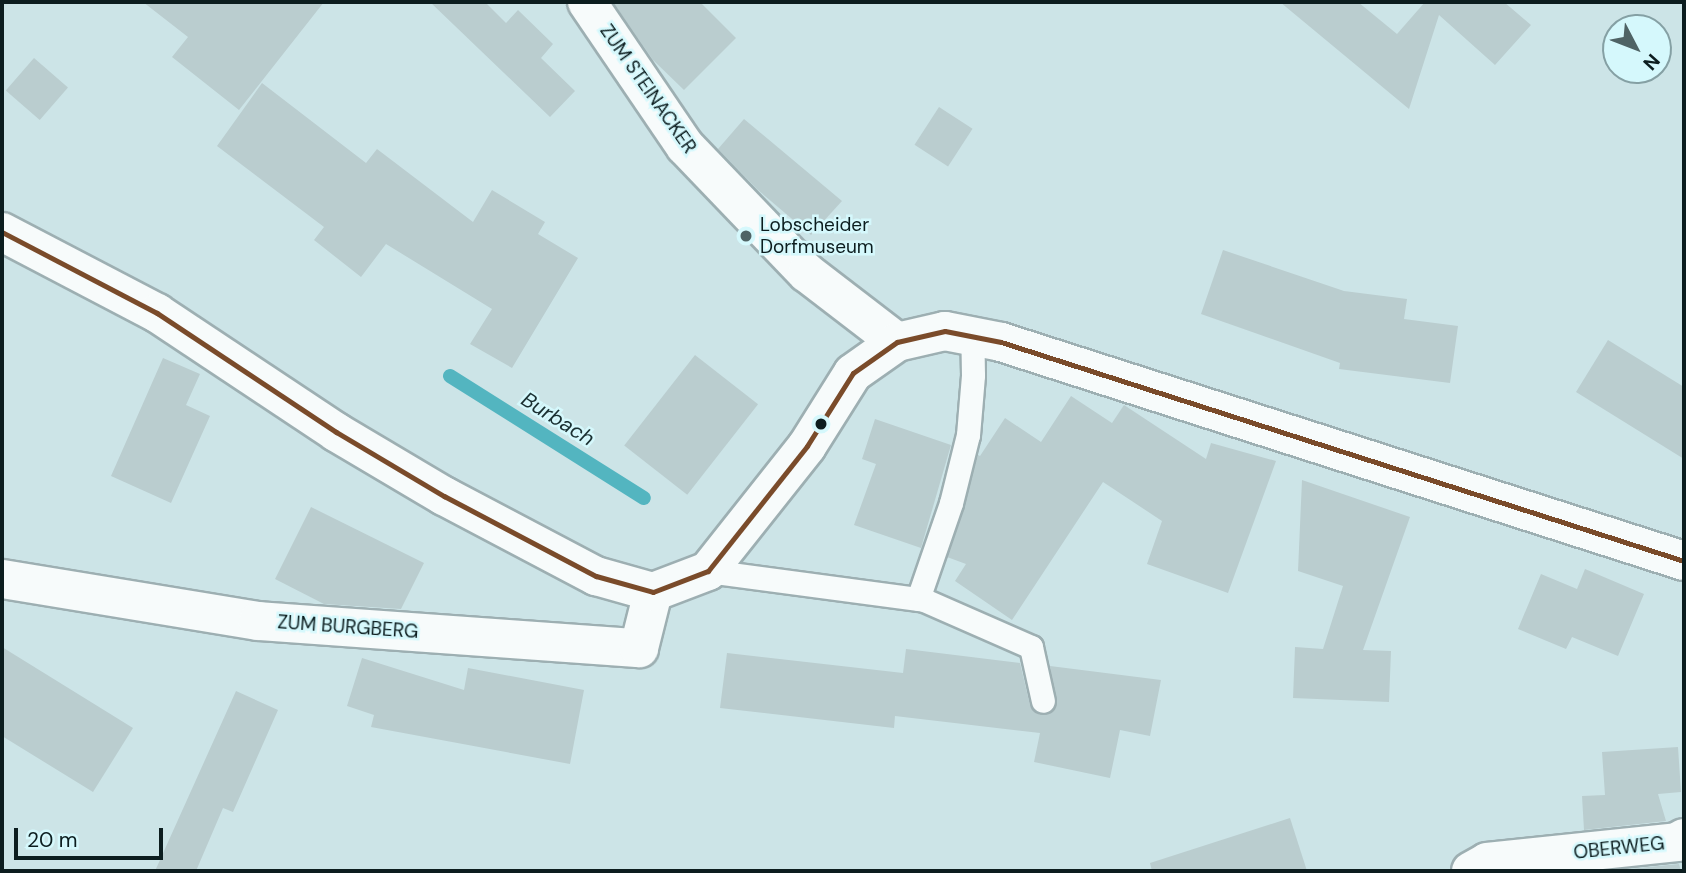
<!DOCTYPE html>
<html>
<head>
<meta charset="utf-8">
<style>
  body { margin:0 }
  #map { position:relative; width:1686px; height:873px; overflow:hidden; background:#cce4e7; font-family:"DM Sans",sans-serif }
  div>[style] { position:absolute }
  .stream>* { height:14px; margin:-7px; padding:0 7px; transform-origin:7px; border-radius:7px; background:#53b5c0 }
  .building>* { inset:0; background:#bacdcf; transform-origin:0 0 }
  .roads { filter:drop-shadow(2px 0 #9dafb2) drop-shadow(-2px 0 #9dafb2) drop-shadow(0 2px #9dafb2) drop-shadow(0 -2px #9dafb2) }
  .lane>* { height:23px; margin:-11.5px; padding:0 11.5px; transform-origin:11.5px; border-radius:11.5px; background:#f7fbfb }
  .street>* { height:38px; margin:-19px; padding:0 19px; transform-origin:19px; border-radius:19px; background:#f7fbfb }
  .secondary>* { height:38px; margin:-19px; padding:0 19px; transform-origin:19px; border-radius:19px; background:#f7fbfb }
  .bus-1>* { height:5px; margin:-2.5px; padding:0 2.5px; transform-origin:2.5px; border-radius:2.5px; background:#7a4b2a }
  .dots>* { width:19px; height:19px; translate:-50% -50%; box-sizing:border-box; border:4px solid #d5f8fc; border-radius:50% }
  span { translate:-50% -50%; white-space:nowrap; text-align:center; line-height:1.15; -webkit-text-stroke:5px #d5f8fc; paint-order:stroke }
  .street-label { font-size:19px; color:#0c1d1f }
  .poi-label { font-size:19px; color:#0c1d1f }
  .left { translate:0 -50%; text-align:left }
  .water-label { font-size:21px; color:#1a2f31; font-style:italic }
  .frame { position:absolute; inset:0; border:4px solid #0c1d1f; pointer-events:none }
  .north { position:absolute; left:1602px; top:14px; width:70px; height:70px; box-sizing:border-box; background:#d5f8fc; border:2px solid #85a0a4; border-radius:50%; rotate:132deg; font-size:19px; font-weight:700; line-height:28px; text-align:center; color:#0c1d1f }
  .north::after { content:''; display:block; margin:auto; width:24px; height:32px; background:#4f6365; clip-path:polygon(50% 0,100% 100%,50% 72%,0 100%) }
  .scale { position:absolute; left:14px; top:828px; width:149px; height:32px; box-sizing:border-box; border:4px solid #0c1d1f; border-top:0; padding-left:9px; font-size:21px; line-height:24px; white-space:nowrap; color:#0c1d1f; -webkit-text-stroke:5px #d5f8fc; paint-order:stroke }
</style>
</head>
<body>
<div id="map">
  <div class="stream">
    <i style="left:450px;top:376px;width:229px;rotate:32.2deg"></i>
  </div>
  <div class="building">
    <i style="clip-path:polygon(143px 2px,324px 2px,239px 110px,172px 57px,188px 37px)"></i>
    <i style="clip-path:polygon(430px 2px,485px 2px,506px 23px,518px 10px,553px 44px,541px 58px,575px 91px,550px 117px)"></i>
    <i style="clip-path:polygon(613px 2px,700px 2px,736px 38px,684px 90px,653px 60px)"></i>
    <i style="clip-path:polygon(1280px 2px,1358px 2px,1397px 34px,1425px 2px,1504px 2px,1531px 25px,1495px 65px,1439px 15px,1409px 109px)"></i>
    <i style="left:34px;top:58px;width:45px;height:43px;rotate:41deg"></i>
    <i style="clip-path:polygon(262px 83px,366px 163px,377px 149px,473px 222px,492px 190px,545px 222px,538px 234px,578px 258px,512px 368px,470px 344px,492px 309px,386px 244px,361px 277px,314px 240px,324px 227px,217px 146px)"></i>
    <i style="left:939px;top:107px;width:40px;height:45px;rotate:33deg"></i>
    <i style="clip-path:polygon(744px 119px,842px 201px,811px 235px,758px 190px,718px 149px)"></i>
    <i style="clip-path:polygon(1223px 250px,1344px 291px,1407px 299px,1404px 319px,1458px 326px,1450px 383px,1339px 369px,1340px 363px,1201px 314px)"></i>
    <i style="clip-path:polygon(1608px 340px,1684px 387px,1684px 459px,1576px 392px)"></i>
    <i style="left:695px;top:355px;width:80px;height:115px;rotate:38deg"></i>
    <i style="clip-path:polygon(163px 358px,200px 374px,186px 405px,210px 416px,171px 503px,111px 476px)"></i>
    <i style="clip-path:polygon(1071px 396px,1112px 423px,1124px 405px,1206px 459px,1211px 443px,1276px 461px,1228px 593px,1147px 564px,1162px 521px,1103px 482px,1012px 620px,955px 581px,966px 564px,947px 557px,978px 455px,980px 456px,1005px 418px,1041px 442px)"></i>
    <i style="clip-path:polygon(875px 419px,951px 445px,921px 548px,854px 525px,876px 464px,862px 459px)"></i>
    <i style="clip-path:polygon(1302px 480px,1410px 517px,1363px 650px,1391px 651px,1389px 702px,1293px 698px,1295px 647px,1323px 649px,1343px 586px,1298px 571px)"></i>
    <i style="clip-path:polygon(311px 507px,424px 563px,401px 609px,324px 604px,275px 579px)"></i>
    <i style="clip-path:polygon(1585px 569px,1644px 594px,1618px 656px,1572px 637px,1566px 649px,1518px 629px,1541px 574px,1577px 589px)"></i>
    <i style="clip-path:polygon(2px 647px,133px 728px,93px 792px,2px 736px)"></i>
    <i style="clip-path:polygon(906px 649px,1020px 663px,1030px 705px,1039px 714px,1052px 712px,1056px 705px,1050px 666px,1161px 680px,1150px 736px,1120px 730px,1110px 778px,1034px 762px,1040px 733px,895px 716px,894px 728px,720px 708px,727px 653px,903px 673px)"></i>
    <i style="clip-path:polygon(362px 658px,464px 690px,468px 668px,584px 690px,570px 764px,371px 727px,374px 715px,347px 706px)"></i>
    <i style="clip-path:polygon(236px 691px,278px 710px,233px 812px,223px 808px,196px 871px,155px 871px)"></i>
    <i style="clip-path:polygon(1678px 747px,1681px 792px,1658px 794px,1666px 821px,1584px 830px,1582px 796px,1605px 795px,1602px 752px)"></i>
    <i style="clip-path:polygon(1290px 818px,1307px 871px,1152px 871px,1150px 863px)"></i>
    <i style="clip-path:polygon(1679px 864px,1681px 871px,1608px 871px)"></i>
  </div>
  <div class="roads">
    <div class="lane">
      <i style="left:708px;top:571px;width:218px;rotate:7.6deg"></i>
      <i style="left:924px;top:600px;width:117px;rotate:23.7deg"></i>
      <i style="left:1031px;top:647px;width:55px;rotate:77.5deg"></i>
      <i style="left:918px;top:599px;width:102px;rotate:-71deg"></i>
      <i style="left:951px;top:503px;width:70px;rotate:-76deg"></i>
      <i style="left:968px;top:435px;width:60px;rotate:-85.2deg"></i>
      <i style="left:973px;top:375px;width:39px;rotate:-91deg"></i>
    </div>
    <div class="street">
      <i style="left:587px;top:2px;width:174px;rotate:55.8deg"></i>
      <i style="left:685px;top:146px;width:176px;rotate:46.2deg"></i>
      <i style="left:807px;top:273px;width:113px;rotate:37.5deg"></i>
      <i style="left:2px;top:579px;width:259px;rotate:9.3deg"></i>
      <i style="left:258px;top:621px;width:382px;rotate:4.1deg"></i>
      <i style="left:639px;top:648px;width:58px;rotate:-76deg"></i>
      <i style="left:1471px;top:871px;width:18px;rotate:-29deg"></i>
      <i style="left:1487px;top:862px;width:191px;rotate:-6deg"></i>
      <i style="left:1677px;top:842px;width:8px;rotate:-30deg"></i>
    </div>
    <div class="secondary">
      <i style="left:2px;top:232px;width:175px;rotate:27.6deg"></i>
      <i style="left:157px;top:313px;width:215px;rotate:33.6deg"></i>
      <i style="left:336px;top:432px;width:126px;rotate:30.7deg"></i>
      <i style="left:444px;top:496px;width:172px;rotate:27.8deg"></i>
      <i style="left:596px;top:576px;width:59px;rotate:15.7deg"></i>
      <i style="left:653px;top:592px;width:59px;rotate:-20.9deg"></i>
      <i style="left:708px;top:571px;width:159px;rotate:-51.6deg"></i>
      <i style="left:807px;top:446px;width:86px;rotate:-57.8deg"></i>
      <i style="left:853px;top:373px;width:54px;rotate:-35.2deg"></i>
      <i style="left:897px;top:342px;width:49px;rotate:-12.9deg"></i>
      <i style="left:945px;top:331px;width:57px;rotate:11.1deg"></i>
      <i style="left:1001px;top:342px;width:717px;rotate:17.78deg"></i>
    </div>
  </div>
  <div class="bus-1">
    <i style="left:2px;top:232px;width:175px;rotate:27.6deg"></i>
    <i style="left:157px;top:313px;width:215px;rotate:33.6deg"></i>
    <i style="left:336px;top:432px;width:126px;rotate:30.7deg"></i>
    <i style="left:444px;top:496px;width:172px;rotate:27.8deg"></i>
    <i style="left:596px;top:576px;width:59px;rotate:15.7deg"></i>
    <i style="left:653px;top:592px;width:59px;rotate:-20.9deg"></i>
    <i style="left:708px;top:571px;width:159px;rotate:-51.6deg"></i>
    <i style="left:807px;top:446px;width:86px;rotate:-57.8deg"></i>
    <i style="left:853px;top:373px;width:54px;rotate:-35.2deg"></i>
    <i style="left:897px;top:342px;width:49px;rotate:-12.9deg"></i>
    <i style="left:945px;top:331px;width:57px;rotate:11.1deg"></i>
    <i style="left:1001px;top:342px;width:717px;rotate:17.78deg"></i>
  </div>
  <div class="dots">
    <i style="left:746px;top:236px;background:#4f6365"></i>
    <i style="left:821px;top:424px;background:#0c1d1f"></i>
  </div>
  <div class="street-label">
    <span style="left:648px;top:89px;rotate:55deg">ZUM STEINACKER</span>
    <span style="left:348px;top:627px;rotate:4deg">ZUM BURGBERG</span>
    <span style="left:1619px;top:848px;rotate:-6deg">OBERWEG</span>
  </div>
  <div class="poi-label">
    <span class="left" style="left:760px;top:236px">Lobscheider<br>Dorfmuseum</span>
  </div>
  <div class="water-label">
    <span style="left:558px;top:419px;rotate:32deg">Burbach</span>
  </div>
  <div class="frame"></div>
  <div class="north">N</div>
  <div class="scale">20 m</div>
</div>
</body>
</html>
